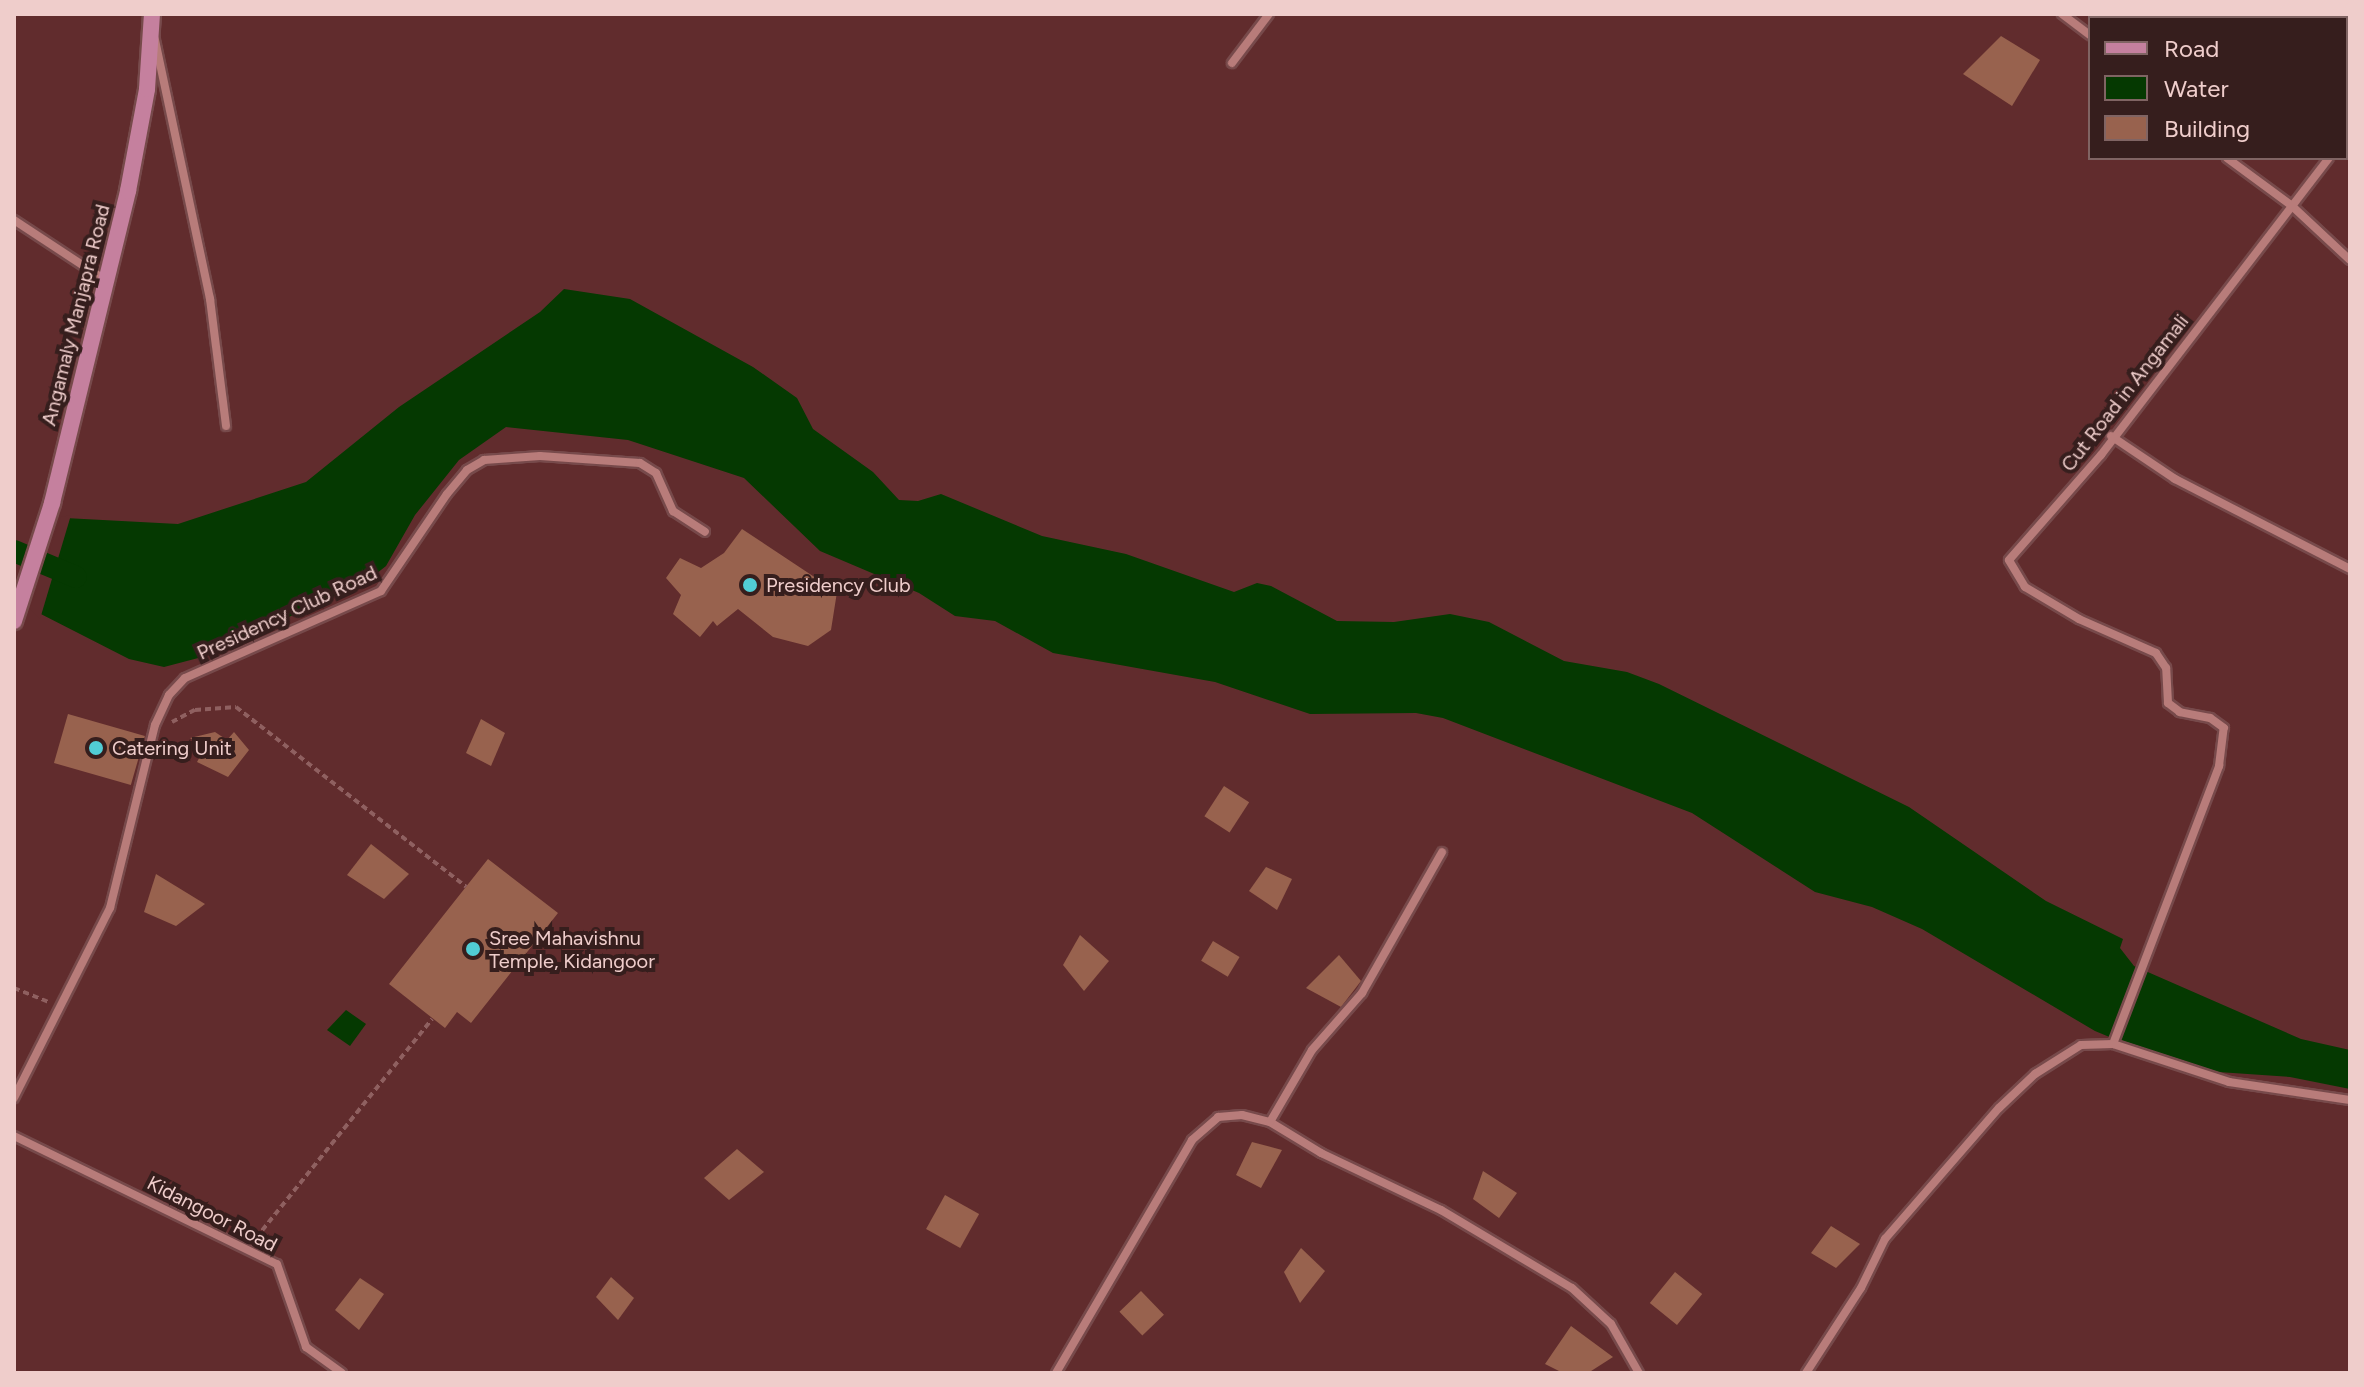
<!DOCTYPE html>
<html>
<head>
<meta charset="utf-8">
<style>
  body { margin:0 }
  #map { position:relative; width:2364px; height:1387px; overflow:hidden; background:#612c2d; font-family:Figtree,sans-serif }
  div>[style] { position:absolute }
  .water>* { inset:0; background:#053901 }
  .pier>* { inset:0; background:#612c2d }
  .canal>* { height:22px; margin:-11px; padding:0 11px; transform-origin:11px; border-radius:11px; background:#053901 }
  .building>* { inset:0; background:#98624e; transform-origin:0 0 }
  .path>* { height:4px; margin-top:-2px; transform-origin:0; background:repeating-linear-gradient(90deg,#8f6060 0 6px,transparent 0 10px) }
  .roads { filter:drop-shadow(2px 0 #774a4b) drop-shadow(-2px 0 #774a4b) drop-shadow(0 2px #774a4b) drop-shadow(0 -2px #774a4b) }
  .minor>* { height:8px; margin:-4px; padding:0 4px; transform-origin:4px; border-radius:4px; background:#b87c7a }
  .secondary>* { height:16px; margin:-8px; padding:0 8px; transform-origin:8px; border-radius:8px; background:#c5809e }
  .dots>* { width:22px; height:22px; translate:-50% -50%; box-sizing:border-box; border:4px solid #361e1d; border-radius:50% }
  span { translate:-50% -50%; white-space:nowrap; text-align:center; line-height:1.15; -webkit-text-stroke:8px #361e1d; paint-order:stroke }
  .street-label { font-size:20px; color:#efcdcb }
  .poi-label { font-size:20px; color:#efcdcb }
  .left { translate:0 -50%; text-align:left }
  .frame { position:absolute; inset:0; border:16px solid #efcdcb; pointer-events:none }
  .legend { position:absolute; left:2088px; top:16px; width:260px; height:144px; box-sizing:border-box; background:#361e1d; border:2px solid #806463; margin:0; padding:10px 14px; list-style:none; font-size:24px; color:#efcdcb }
  .legend li { display:flex; align-items:center; gap:16px; height:40px }
  .legend b { width:40px; border:2px solid #806463 }
</style>
</head>
<body>
<div id="map">
  <div class="water">
    <i style="clip-path:polygon(564px 289px,630px 299px,753px 367px,797px 398px,813px 429px,873px 472px,899px 500px,918px 501px,941px 494px,1042px 536px,1126px 554px,1234px 592px,1257px 583px,1271px 586px,1337px 621px,1394px 622px,1450px 614px,1489px 622px,1564px 661px,1627px 672px,1659px 684px,1909px 807px,2046px 901px,2123px 939px,2120px 948px,2134px 966px,2301px 1039px,2350px 1050px,2350px 1089px,2290px 1077px,2189px 1070px,2095px 1031px,1922px 929px,1872px 907px,1815px 892px,1692px 813px,1443px 718px,1416px 713px,1310px 714px,1215px 682px,1053px 653px,995px 621px,955px 616px,919px 593px,820px 551px,744px 478px,628px 440px,506px 427px,459px 460px,415px 515px,386px 566px,367px 581px,202px 657px,164px 667px,129px 659px,33px 610px,65px 518px,178px 524px,306px 482px,399px 407px,540px 312px)"></i>
    <i style="clip-path:polygon(346px 1010px,366px 1024px,350px 1046px,327px 1030px)"></i>
  </div>
  <div class="pier">
    <i style="clip-path:polygon(71px 515px,40px 619px,30px 609px,61px 517px)"></i>
  </div>
  <div class="canal">
    <i style="left:14px;top:551px;width:67px;rotate:22.8deg"></i>
  </div>
  <div class="building">
    <i style="clip-path:polygon(2001px 36px,2040px 60px,2012px 106px,1963px 74px)"></i>
    <i style="clip-path:polygon(742px 529px,837px 592px,831px 630px,808px 646px,773px 637px,738px 609px,717px 626px,713px 621px,700px 637px,673px 614px,681px 595px,666px 578px,680px 558px,701px 568px,724px 553px)"></i>
    <i style="left:68px;top:714px;width:80px;height:51px;rotate:16deg"></i>
    <i style="clip-path:polygon(481px 719px,505px 733px,491px 766px,466px 753px)"></i>
    <i style="clip-path:polygon(215px 732px,227px 740px,234px 732px,249px 750px,228px 777px,197px 762px,204px 749px,190px 738px)"></i>
    <i style="left:1224px;top:786px;width:30px;height:36px;rotate:33deg"></i>
    <i style="clip-path:polygon(371px 844px,409px 874px,384px 899px,347px 875px)"></i>
    <i style="clip-path:polygon(488px 859px,558px 913px,471px 1023px,457px 1012px,445px 1028px,389px 984px)"></i>
    <i style="clip-path:polygon(1266px 867px,1292px 879px,1277px 910px,1249px 891px)"></i>
    <i style="clip-path:polygon(156px 874px,205px 904px,176px 926px,144px 912px)"></i>
    <i style="clip-path:polygon(1080px 935px,1109px 961px,1084px 991px,1063px 965px)"></i>
    <i style="left:1213px;top:941px;width:31px;height:23px;rotate:31deg"></i>
    <i style="clip-path:polygon(1339px 955px,1361px 981px,1341px 1007px,1306px 988px)"></i>
    <i style="clip-path:polygon(1252px 1142px,1282px 1150px,1261px 1188px,1236px 1175px)"></i>
    <i style="clip-path:polygon(737px 1149px,764px 1172px,729px 1200px,704px 1178px)"></i>
    <i style="clip-path:polygon(1483px 1171px,1517px 1193px,1499px 1218px,1473px 1199px)"></i>
    <i style="left:945px;top:1195px;width:39px;height:39px;rotate:29deg"></i>
    <i style="clip-path:polygon(1831px 1226px,1860px 1244px,1836px 1268px,1811px 1253px)"></i>
    <i style="clip-path:polygon(1301px 1248px,1325px 1271px,1300px 1303px,1284px 1272px)"></i>
    <i style="left:1675px;top:1272px;width:35px;height:40px;rotate:39deg"></i>
    <i style="clip-path:polygon(611px 1277px,634px 1298px,618px 1320px,596px 1297px)"></i>
    <i style="clip-path:polygon(360px 1278px,384px 1294px,359px 1330px,335px 1310px)"></i>
    <i style="left:1141px;top:1291px;width:33px;height:30px;rotate:46deg"></i>
    <i style="clip-path:polygon(1571px 1326px,1613px 1357px,1588px 1373px,1563px 1373px,1545px 1364px)"></i>
  </div>
  <div class="path">
    <i style="left:172px;top:722px;width:26px;rotate:-28deg"></i>
    <i style="left:195px;top:710px;width:41px;rotate:-4.2deg"></i>
    <i style="left:236px;top:707px;width:292px;rotate:38deg"></i>
    <i style="left:14px;top:988px;width:38px;rotate:22deg"></i>
    <i style="left:256px;top:1238px;width:281px;rotate:-51.2deg"></i>
  </div>
  <div class="roads">
    <div class="minor">
      <i style="left:2062px;top:14px;width:35px;rotate:37deg"></i>
      <i style="left:155px;top:40px;width:265px;rotate:78deg"></i>
      <i style="left:210px;top:299px;width:128px;rotate:82.8deg"></i>
      <i style="left:1232px;top:63px;width:61px;rotate:-52.9deg"></i>
      <i style="left:2346px;top:136px;width:6px;rotate:-51deg"></i>
      <i style="left:2227px;top:158px;width:81px;rotate:36.4deg"></i>
      <i style="left:2292px;top:206px;width:79px;rotate:43deg"></i>
      <i style="left:14px;top:220px;width:109px;rotate:33.4deg"></i>
      <i style="left:2111px;top:436px;width:77px;rotate:33.9deg"></i>
      <i style="left:2175px;top:479px;width:197px;rotate:27.2deg"></i>
      <i style="left:2113px;top:1044px;width:298px;rotate:-69.1deg"></i>
      <i style="left:2219px;top:766px;width:38px;rotate:-83deg"></i>
      <i style="left:2224px;top:728px;width:17px;rotate:-144deg"></i>
      <i style="left:2210px;top:718px;width:31px;rotate:-169deg"></i>
      <i style="left:2180px;top:712px;width:15px;rotate:-143deg"></i>
      <i style="left:2168px;top:703px;width:35px;rotate:-93deg"></i>
      <i style="left:2166px;top:668px;width:18px;rotate:-124deg"></i>
      <i style="left:2156px;top:653px;width:84px;rotate:-156.2deg"></i>
      <i style="left:2079px;top:619px;width:63px;rotate:-149.3deg"></i>
      <i style="left:2025px;top:587px;width:31px;rotate:-121deg"></i>
      <i style="left:2009px;top:560px;width:140px;rotate:-48.8deg"></i>
      <i style="left:2101px;top:455px;width:374px;rotate:-52.5deg"></i>
      <i style="left:14px;top:1098px;width:213px;rotate:-63.2deg"></i>
      <i style="left:110px;top:908px;width:188px;rotate:-76.2deg"></i>
      <i style="left:155px;top:725px;width:33px;rotate:-65deg"></i>
      <i style="left:169px;top:695px;width:23px;rotate:-47deg"></i>
      <i style="left:185px;top:678px;width:214px;rotate:-23.9deg"></i>
      <i style="left:381px;top:591px;width:117px;rotate:-55.8deg"></i>
      <i style="left:447px;top:494px;width:31px;rotate:-50deg"></i>
      <i style="left:467px;top:470px;width:20px;rotate:-30deg"></i>
      <i style="left:484px;top:460px;width:56px;rotate:-4.1deg"></i>
      <i style="left:540px;top:456px;width:100px;rotate:4deg"></i>
      <i style="left:640px;top:463px;width:19px;rotate:32deg"></i>
      <i style="left:656px;top:473px;width:42px;rotate:65.9deg"></i>
      <i style="left:673px;top:511px;width:38px;rotate:33deg"></i>
      <i style="left:1270px;top:1122px;width:60px;rotate:31.3deg"></i>
      <i style="left:1321px;top:1153px;width:133px;rotate:25.4deg"></i>
      <i style="left:1441px;top:1210px;width:152px;rotate:30.8deg"></i>
      <i style="left:1572px;top:1288px;width:53px;rotate:42.7deg"></i>
      <i style="left:1611px;top:1324px;width:56px;rotate:60.3deg"></i>
      <i style="left:14px;top:1136px;width:292px;rotate:26deg"></i>
      <i style="left:277px;top:1264px;width:88px;rotate:70.7deg"></i>
      <i style="left:306px;top:1347px;width:44px;rotate:35.8deg"></i>
      <i style="left:1056px;top:1373px;width:270px;rotate:-59.7deg"></i>
      <i style="left:1192px;top:1140px;width:35px;rotate:-41deg"></i>
      <i style="left:1218px;top:1117px;width:24px;rotate:-5deg"></i>
      <i style="left:1242px;top:1115px;width:29px;rotate:14deg"></i>
      <i style="left:1270px;top:1122px;width:83px;rotate:-59.7deg"></i>
      <i style="left:1312px;top:1050px;width:76px;rotate:-48.7deg"></i>
      <i style="left:1362px;top:993px;width:162px;rotate:-60.4deg"></i>
      <i style="left:1806px;top:1373px;width:101px;rotate:-57.1deg"></i>
      <i style="left:1861px;top:1288px;width:55px;rotate:-63.9deg"></i>
      <i style="left:1885px;top:1239px;width:174px;rotate:-49deg"></i>
      <i style="left:1999px;top:1108px;width:50px;rotate:-43.4deg"></i>
      <i style="left:2035px;top:1074px;width:54px;rotate:-32.2deg"></i>
      <i style="left:2081px;top:1045px;width:32px;rotate:-2deg"></i>
      <i style="left:2113px;top:1044px;width:122px;rotate:18.1deg"></i>
      <i style="left:2229px;top:1082px;width:122px;rotate:8.5deg"></i>
    </div>
    <div class="secondary">
      <i style="left:14px;top:621px;width:124px;rotate:-72.1deg"></i>
      <i style="left:52px;top:503px;width:321px;rotate:-76.3deg"></i>
      <i style="left:128px;top:191px;width:104px;rotate:-79.4deg"></i>
      <i style="left:147px;top:89px;width:75px;rotate:-86.2deg"></i>
    </div>
  </div>
  <div class="dots">
    <i style="left:750px;top:585px;background:#51ccd4"></i>
    <i style="left:96px;top:748px;background:#51ccd4"></i>
    <i style="left:473px;top:949px;background:#51ccd4"></i>
  </div>
  <div class="street-label">
    <span style="left:76px;top:315px;rotate:-76deg">Angamaly Manjapra Road</span>
    <span style="left:2125px;top:393px;rotate:-52deg">Cut Road in Angamali</span>
    <span style="left:287px;top:613px;rotate:-25deg">Presidency Club Road</span>
    <span style="left:212px;top:1214px;rotate:27deg">Kidangoor Road</span>
  </div>
  <div class="poi-label">
    <span class="left" style="left:766px;top:585px">Presidency Club</span>
    <span class="left" style="left:112px;top:748px">Catering Unit</span>
    <span class="left" style="left:489px;top:950px">Sree Mahavishnu<br>Temple, Kidangoor</span>
  </div>
  <div class="frame"></div>
  <ul class="legend">
  <li><b style="height:10px;background:#c5809e"></b>Road</li>
  <li><b style="height:22px;background:#053901"></b>Water</li>
  <li><b style="height:22px;background:#98624e"></b>Building</li>
  </ul>
</div>
</body>
</html>
